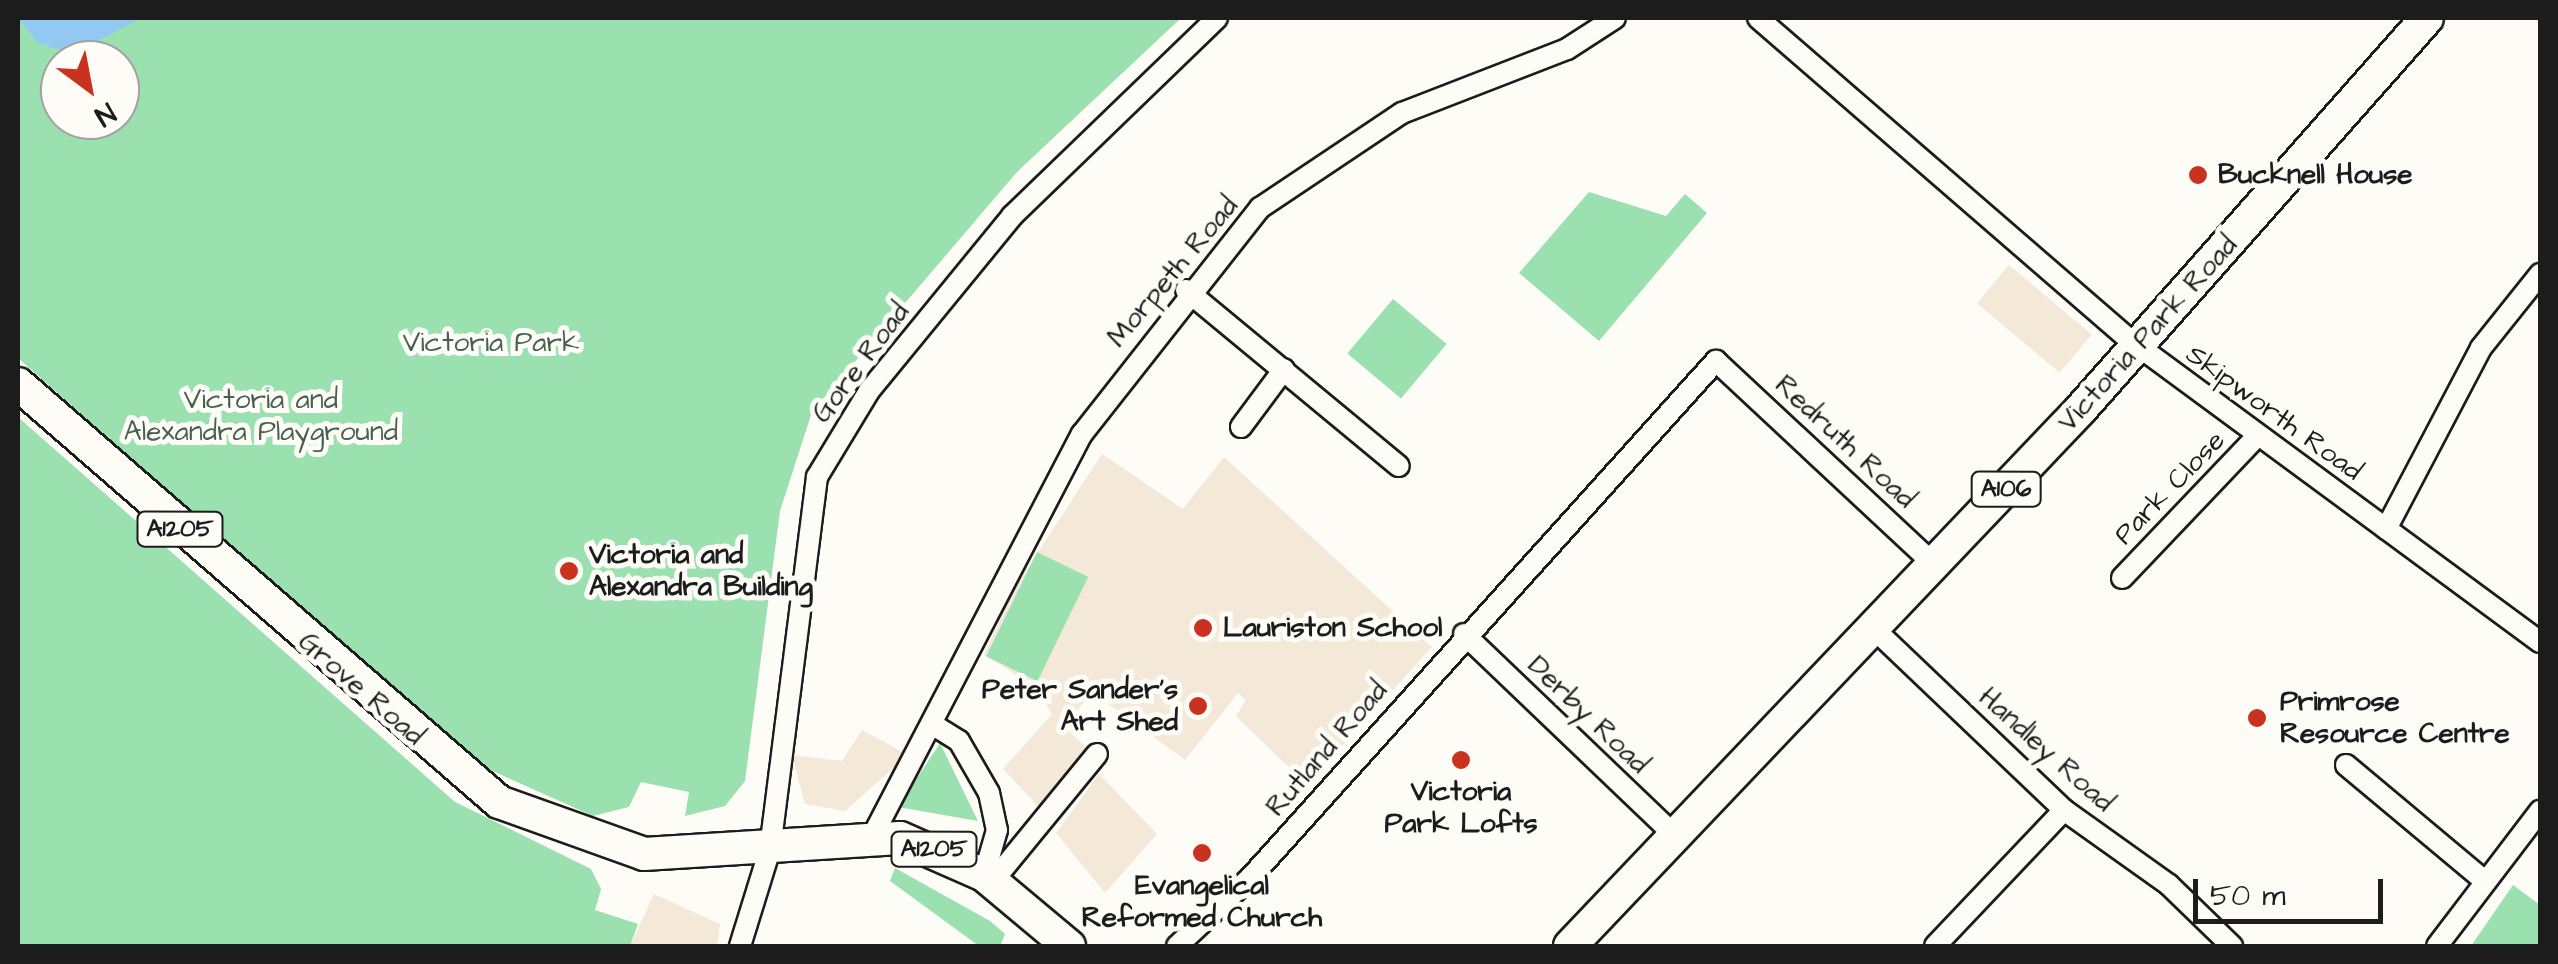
<!DOCTYPE html>
<html>
<head>
<meta charset="utf-8">
<style>
  body { margin:0 }
  #map { position:relative; width:2558px; height:964px; overflow:hidden; background:#fdfcf7; font-family:"Architects Daughter",sans-serif }
  div>[style] { position:absolute }
  .built>* { inset:0; background:#f4e8d8; transform-origin:0 0 }
  .green>* { inset:0; background:#9ae1af; transform-origin:0 0 }
  .water>* { inset:0; background:#93c8f1 }
  .roads { filter:drop-shadow(2px 0 #1c1c1c) drop-shadow(-2px 0 #1c1c1c) drop-shadow(0 2px #1c1c1c) drop-shadow(0 -2px #1c1c1c) }
  .minor>* { height:20px; margin:-10px; padding:0 10px; transform-origin:10px; border-radius:10px; background:#fdfcf7 }
  .primary>* { height:32px; margin:-16px; padding:0 16px; transform-origin:16px; border-radius:16px; background:#fdfcf7 }
  .dots>* { width:28px; height:28px; translate:-50% -50%; box-sizing:border-box; border:5px solid #fdfcf7; border-radius:50% }
  span { translate:-50% -50%; white-space:nowrap; text-align:center; line-height:1.15; -webkit-text-stroke:10px #fdfcf7; paint-order:stroke }
  .shield-label span { padding:2px 8px; background:#fdfcf7; border:2px solid; border-radius:8px; -webkit-text-stroke-width:0 }
  .shield-label { font-size:25px; color:#1c1c1c; font-weight:700 }
  .poi-label { font-size:28px; color:#1c1c1c; font-weight:700 }
  .left { translate:0 -50%; text-align:left }
  .right { translate:-100% -50%; text-align:right }
  .street-label { font-size:28px; color:#1c1c1c }
  .park-label { font-size:28px; color:#48614f }
  .frame { position:absolute; inset:0; border:20px solid #1c1c1c; pointer-events:none }
  .north { position:absolute; left:40px; top:40px; width:100px; height:100px; box-sizing:border-box; background:#fdfcf7; border:2px solid #a3a29f; border-radius:50%; rotate:148deg; font-size:28px; font-weight:700; line-height:40px; text-align:center; color:#1c1c1c }
  .north::after { content:''; display:block; margin:auto; width:35px; height:45px; background:#c8321e; clip-path:polygon(50% 0,100% 100%,50% 72%,0 100%) }
  .scale { position:absolute; left:2193px; top:879px; width:190px; height:45px; box-sizing:border-box; border:5px solid #1c1c1c; border-top:0; padding-left:12px; font-size:30px; line-height:35px; white-space:nowrap; color:#1c1c1c; -webkit-text-stroke:8px #fdfcf7; paint-order:stroke }
</style>
</head>
<body>
<div id="map">
  <div class="built">
    <i style="left:2009px;top:265px;width:108px;height:50px;rotate:40deg"></i>
    <i style="clip-path:polygon(1102px 454px,1183px 509px,1224px 457px,1432px 647px,1307px 785px,1236px 716px,1246px 700px,1238px 693px,1185px 760px,1092px 692px,1064px 727px,1089px 750px,1040px 808px,1003px 769px,1052px 714px,1036px 687px,984px 655px,1014px 589px)"></i>
    <i style="clip-path:polygon(862px 730px,908px 755px,845px 811px,805px 804px,792px 755px,842px 761px)"></i>
    <i style="clip-path:polygon(1099px 774px,1157px 834px,1105px 893px,1056px 833px)"></i>
    <i style="clip-path:polygon(654px 894px,720px 924px,717px 946px,630px 946px)"></i>
  </div>
  <div class="green">
    <i style="clip-path:polygon(evenodd,18px 18px,1181px 18px,1017px 172px,812px 412px,780px 511px,745px 781px,725px 806px,685px 816px,689px 792px,641px 782px,629px 807px,593px 816px,477px 764px,18px 358px,18px 18px,60px 60px,120px 60px,120px 120px,60px 120px,60px 60px)"></i>
    <i style="clip-path:polygon(1589px 192px,1666px 216px,1685px 194px,1707px 213px,1599px 341px,1519px 273px)"></i>
    <i style="left:1393px;top:299px;width:70px;height:71px;rotate:40deg"></i>
    <i style="clip-path:polygon(18px 417px,455px 802px,591px 869px,601px 889px,595px 910px,638px 924px,630px 946px,18px 946px)"></i>
    <i style="left:1037px;top:552px;width:57px;height:116px;rotate:26deg"></i>
    <i style="clip-path:polygon(940px 743px,978px 821px,898px 807px)"></i>
    <i style="clip-path:polygon(895px 868px,990px 921px,1005px 934px,1000px 946px,979px 946px,890px 881px)"></i>
    <i style="clip-path:polygon(2513px 885px,2540px 905px,2540px 946px,2471px 946px)"></i>
  </div>
  <div class="water">
    <i style="clip-path:polygon(18px 18px,142px 18px,72px 54px,38px 43px)"></i>
  </div>
  <div class="roads">
    <div class="minor">
      <i style="left:1758px;top:18px;width:492px;rotate:40.9deg"></i>
      <i style="left:2130px;top:340px;width:509px;rotate:36.37deg"></i>
      <i style="left:1186px;top:290px;width:276px;rotate:39.6deg"></i>
      <i style="left:1241px;top:427px;width:72px;rotate:-53.4deg"></i>
      <i style="left:2386px;top:529px;width:204px;rotate:-62.3deg"></i>
      <i style="left:2481px;top:348px;width:95px;rotate:-51.4deg"></i>
      <i style="left:2122px;top:578px;width:197px;rotate:-46.4deg"></i>
      <i style="left:1873px;top:628px;width:264px;rotate:43.6deg"></i>
      <i style="left:2064px;top:810px;width:129px;rotate:35.5deg"></i>
      <i style="left:2169px;top:885px;width:88px;rotate:44.1deg"></i>
      <i style="left:1464px;top:634px;width:291px;rotate:43.7deg"></i>
      <i style="left:935px;top:726px;width:28px;rotate:32deg"></i>
      <i style="left:959px;top:741px;width:60px;rotate:60deg"></i>
      <i style="left:989px;top:793px;width:38px;rotate:78deg"></i>
      <i style="left:997px;top:830px;width:47px;rotate:106.1deg"></i>
      <i style="left:2346px;top:765px;width:176px;rotate:39.9deg"></i>
      <i style="left:873px;top:835px;width:452px;rotate:-62.5deg"></i>
      <i style="left:1082px;top:434px;width:288px;rotate:-51.8deg"></i>
      <i style="left:1260px;top:208px;width:171px;rotate:-33.8deg"></i>
      <i style="left:1402px;top:113px;width:177px;rotate:-21.2deg"></i>
      <i style="left:1567px;top:49px;width:57px;rotate:-32.9deg"></i>
      <i style="left:993px;top:881px;width:164px;rotate:-50.7deg"></i>
      <i style="left:740px;top:946px;width:102px;rotate:-72.8deg"></i>
      <i style="left:770px;top:849px;width:375px;rotate:-82.8deg"></i>
      <i style="left:817px;top:477px;width:100px;rotate:-58.8deg"></i>
      <i style="left:869px;top:391px;width:226px;rotate:-50.7deg"></i>
      <i style="left:1012px;top:216px;width:285px;rotate:-44deg"></i>
      <i style="left:1177px;top:946px;width:101px;rotate:-43deg"></i>
      <i style="left:1251px;top:877px;width:695px;rotate:-47.98deg"></i>
      <i style="left:1716px;top:361px;width:299px;rotate:43deg"></i>
      <i style="left:1935px;top:946px;width:187px;rotate:-46.5deg"></i>
      <i style="left:2437px;top:946px;width:170px;rotate:-52.7deg"></i>
    </div>
    <div class="primary">
      <i style="left:18px;top:384px;width:637px;rotate:40.99deg"></i>
      <i style="left:499px;top:802px;width:154px;rotate:19.7deg"></i>
      <i style="left:644px;top:854px;width:256px;rotate:-3.6deg"></i>
      <i style="left:900px;top:838px;width:92px;rotate:23.8deg"></i>
      <i style="left:984px;top:875px;width:111px;rotate:39.9deg"></i>
      <i style="left:1570px;top:946px;width:741px;rotate:-46.42deg"></i>
      <i style="left:2081px;top:409px;width:522px;rotate:-48.49deg"></i>
    </div>
  </div>
  <div class="dots">
    <i style="left:2198px;top:175px;background:#c8321e"></i>
    <i style="left:569px;top:571px;background:#c8321e"></i>
    <i style="left:1203px;top:628px;background:#c8321e"></i>
    <i style="left:1198px;top:706px;background:#c8321e"></i>
    <i style="left:2257px;top:718px;background:#c8321e"></i>
    <i style="left:1461px;top:760px;background:#c8321e"></i>
    <i style="left:1202px;top:853px;background:#c8321e"></i>
  </div>
  <div class="shield-label">
    <span style="left:2006px;top:489px">A106</span>
    <span style="left:180px;top:529px">A1205</span>
    <span style="left:934px;top:849px">A1205</span>
  </div>
  <div class="poi-label">
    <span class="left" style="left:2218px;top:175px">Bucknell House</span>
    <span class="left" style="left:589px;top:571px">Victoria and<br>Alexandra Building</span>
    <span class="left" style="left:1223px;top:628px">Lauriston School</span>
    <span class="right" style="left:1178px;top:706px">Peter Sander's<br>Art Shed</span>
    <span class="left" style="left:2280px;top:718px">Primrose<br>Resource Centre</span>
    <span style="left:1461px;top:808px">Victoria<br>Park Lofts</span>
    <span style="left:1202px;top:902px">Evangelical<br>Reformed Church</span>
  </div>
  <div class="street-label">
    <span style="left:1173px;top:272px;rotate:-50deg">Morpeth Road</span>
    <span style="left:2148px;top:334px;rotate:-48deg">Victoria Park Road</span>
    <span style="left:861px;top:363px;rotate:-53deg">Gore Road</span>
    <span style="left:2274px;top:413px;rotate:36deg">Skipworth Road</span>
    <span style="left:1845px;top:442px;rotate:43deg">Redruth Road</span>
    <span style="left:2170px;top:488px;rotate:-46deg">Park Close</span>
    <span style="left:361px;top:689px;rotate:41deg">Grove Road</span>
    <span style="left:1588px;top:715px;rotate:44deg">Derby Road</span>
    <span style="left:1327px;top:749px;rotate:-49deg">Rutland Road</span>
    <span style="left:2046px;top:750px;rotate:42deg">Handley Road</span>
  </div>
  <div class="park-label">
    <span style="left:491px;top:343px">Victoria Park</span>
    <span style="left:261px;top:416px">Victoria and<br>Alexandra Playground</span>
  </div>
  <div class="frame"></div>
  <div class="north">N</div>
  <div class="scale">50 m</div>
</div>
</body>
</html>
